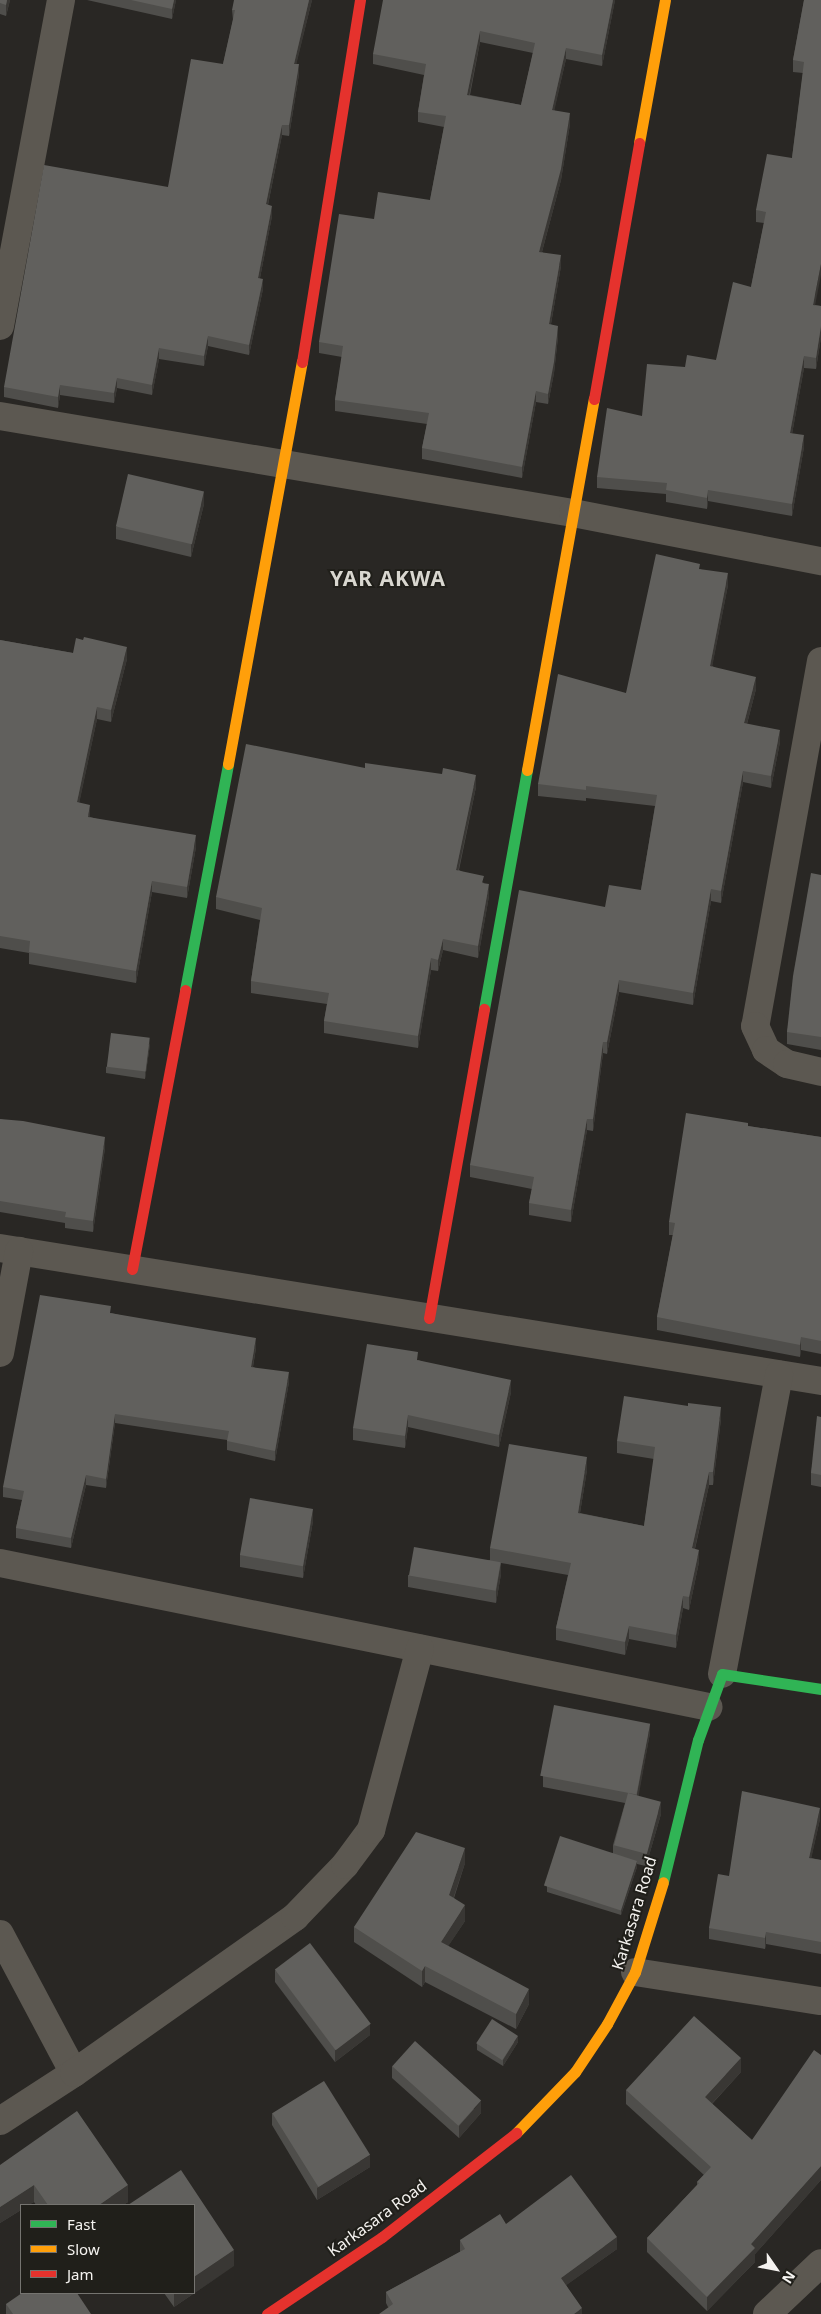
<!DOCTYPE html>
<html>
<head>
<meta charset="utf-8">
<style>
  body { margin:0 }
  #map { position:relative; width:821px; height:2314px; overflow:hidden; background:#292724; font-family:"Noto Sans",sans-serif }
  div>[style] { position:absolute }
  .street>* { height:28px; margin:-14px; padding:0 14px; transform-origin:14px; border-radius:14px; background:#5c5851 }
  .fast>* { height:11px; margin:-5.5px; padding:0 5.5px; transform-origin:5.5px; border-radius:5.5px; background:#30b455 }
  .slow>* { height:11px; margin:-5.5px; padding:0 5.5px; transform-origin:5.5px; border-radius:5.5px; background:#ff9f0a }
  .jam>* { height:11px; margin:-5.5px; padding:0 5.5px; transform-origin:5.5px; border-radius:5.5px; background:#e5322d }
  .wall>* { inset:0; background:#4f4e4b }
  .shaded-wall>* { inset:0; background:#393734 }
  .building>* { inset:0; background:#61605d; transform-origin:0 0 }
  span { translate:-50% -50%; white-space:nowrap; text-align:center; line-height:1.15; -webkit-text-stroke:4px #201f1a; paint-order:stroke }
  .street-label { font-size:16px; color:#f5f3f0 }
  .district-label { font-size:21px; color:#d9d7d0; font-weight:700; letter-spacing:1px }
  .legend { position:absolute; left:20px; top:2204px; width:175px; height:90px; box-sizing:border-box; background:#201f1a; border:1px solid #757470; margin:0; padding:6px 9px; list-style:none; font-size:15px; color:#f5f3f0 }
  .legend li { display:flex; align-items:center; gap:10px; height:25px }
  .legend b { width:25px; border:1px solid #757470 }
  .north { position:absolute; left:751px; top:2244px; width:50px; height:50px; -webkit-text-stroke:4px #201f1a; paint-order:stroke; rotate:123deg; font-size:14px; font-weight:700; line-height:20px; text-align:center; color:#f5f3f0 }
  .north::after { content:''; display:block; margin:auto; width:18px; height:22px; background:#f5f3f0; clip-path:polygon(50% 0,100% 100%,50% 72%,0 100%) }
</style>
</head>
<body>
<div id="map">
  <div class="street">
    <i style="left:0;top:326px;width:332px;rotate:-79.4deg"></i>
    <i style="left:0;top:416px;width:581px;rotate:9.61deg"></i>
    <i style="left:573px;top:513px;width:253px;rotate:11deg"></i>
    <i style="left:821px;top:661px;width:371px;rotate:100.2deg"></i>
    <i style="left:755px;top:1026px;width:26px;rotate:65deg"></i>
    <i style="left:766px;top:1050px;width:25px;rotate:34deg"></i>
    <i style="left:787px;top:1064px;width:35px;rotate:13deg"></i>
    <i style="left:0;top:1248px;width:832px;rotate:9.2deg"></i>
    <i style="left:0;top:1353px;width:104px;rotate:-79.4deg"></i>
    <i style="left:0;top:1563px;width:723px;rotate:11.48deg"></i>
    <i style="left:722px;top:1674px;width:305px;rotate:-79.2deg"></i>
    <i style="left:0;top:1934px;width:157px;rotate:62deg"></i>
    <i style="left:74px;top:2073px;width:88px;rotate:147deg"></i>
    <i style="left:635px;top:1972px;width:188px;rotate:8.9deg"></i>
    <i style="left:74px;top:2073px;width:271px;rotate:-35.2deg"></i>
    <i style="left:295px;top:1917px;width:72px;rotate:-46.1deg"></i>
    <i style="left:345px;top:1865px;width:44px;rotate:-53.4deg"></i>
    <i style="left:371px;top:1830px;width:188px;rotate:-74.9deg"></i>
    <i style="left:767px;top:2314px;width:74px;rotate:-43.4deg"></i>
  </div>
  <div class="fast">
    <i style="left:185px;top:990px;width:230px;rotate:-79.2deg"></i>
    <i style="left:484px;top:1009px;width:243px;rotate:-79.8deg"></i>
    <i style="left:663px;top:1882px;width:146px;rotate:-76.2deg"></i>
    <i style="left:698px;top:1740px;width:70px;rotate:-70deg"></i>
    <i style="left:722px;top:1674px;width:100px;rotate:8.6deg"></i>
  </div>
  <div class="slow">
    <i style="left:639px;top:143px;width:145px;rotate:-79.7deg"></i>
    <i style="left:228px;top:764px;width:409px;rotate:-79.6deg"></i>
    <i style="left:527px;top:770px;width:377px;rotate:-79.8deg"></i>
    <i style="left:516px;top:2133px;width:85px;rotate:-46deg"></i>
    <i style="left:575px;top:2072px;width:58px;rotate:-56.3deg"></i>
    <i style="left:607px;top:2024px;width:59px;rotate:-61.7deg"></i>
    <i style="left:635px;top:1972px;width:94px;rotate:-72.7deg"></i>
  </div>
  <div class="jam">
    <i style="left:302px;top:362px;width:367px;rotate:-80.9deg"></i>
    <i style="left:594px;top:399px;width:260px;rotate:-80deg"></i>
    <i style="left:132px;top:1269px;width:284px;rotate:-79.2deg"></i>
    <i style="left:429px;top:1318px;width:314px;rotate:-79.9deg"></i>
    <i style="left:267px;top:2314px;width:138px;rotate:-33.8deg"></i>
    <i style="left:382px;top:2237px;width:170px;rotate:-37.8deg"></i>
  </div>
  <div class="wall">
    <i style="clip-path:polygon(0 0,10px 0,6px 16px,0 14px)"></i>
    <i style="clip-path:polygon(87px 0,176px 0,172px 19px)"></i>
    <i style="clip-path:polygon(312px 0,296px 64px,299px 74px,289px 136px,282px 135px,268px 205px,272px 216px,260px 278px,263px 289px,249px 355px,208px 346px,204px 366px,159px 359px,152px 395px,117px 388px,114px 403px,60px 395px,58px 408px,4px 397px,4px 387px,168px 187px,223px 64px,233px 20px,232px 10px)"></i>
    <i style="clip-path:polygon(evenodd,615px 0,602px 66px,566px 59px,554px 110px,570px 124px,561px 180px,542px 252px,561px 266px,551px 324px,558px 337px,554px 373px,548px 404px,536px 402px,522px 478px,422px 459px,422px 448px,427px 424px,335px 411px,335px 400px,342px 357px,319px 353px,319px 342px,374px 219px,430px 200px,444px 127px,418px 122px,418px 112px,424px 75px,373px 64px,373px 54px,615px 0,480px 42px,533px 53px,521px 105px,470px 95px,480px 42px)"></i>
    <i style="clip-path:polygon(804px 0,815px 305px,821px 306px,821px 337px,816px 369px,804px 368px,792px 434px,804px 447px,792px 516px,708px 501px,707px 509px,666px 502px,666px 494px,597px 488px,597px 477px,642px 416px,685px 367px,716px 360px,751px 287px,764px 223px,756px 222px,756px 210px,792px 158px,803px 73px,793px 72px,793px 60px)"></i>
    <i style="clip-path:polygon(204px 504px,191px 557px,116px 539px,116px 527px)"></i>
    <i style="clip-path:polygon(700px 569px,728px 585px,712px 666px,756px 689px,747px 724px,780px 742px,771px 788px,743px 782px,721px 903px,711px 901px,693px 1005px,619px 992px,607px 1054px,603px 1053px,593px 1131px,587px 1130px,571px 1222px,529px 1215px,529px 1203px,532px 1189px,470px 1177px,470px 1165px,605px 907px,641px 890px,655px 806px,586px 798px,586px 801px,538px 796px,538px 784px,626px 693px)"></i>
    <i style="clip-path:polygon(0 640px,73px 653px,127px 659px,111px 722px,97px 719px,79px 803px,90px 817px,196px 847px,187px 898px,152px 892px,136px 983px,29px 964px,29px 953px,0 948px)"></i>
    <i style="clip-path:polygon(365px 768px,476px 787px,459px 870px,484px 883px,489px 896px,478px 958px,443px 950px,438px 971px,431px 970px,418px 1048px,324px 1033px,324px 1021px,327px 1004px,251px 993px,251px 981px,260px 920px,216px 909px,216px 897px)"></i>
    <i style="clip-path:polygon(821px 875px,821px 1050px,787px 1044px,787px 1032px)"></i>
    <i style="clip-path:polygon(150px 1044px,145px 1079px,106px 1073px,106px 1067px)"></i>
    <i style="clip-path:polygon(0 1119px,105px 1148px,93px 1232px,65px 1228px,65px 1223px,0 1212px)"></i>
    <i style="clip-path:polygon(748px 1126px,821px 1137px,821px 1354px,801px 1350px,800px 1357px,657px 1330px,657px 1317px,673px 1235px,669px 1235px,669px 1222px)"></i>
    <i style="clip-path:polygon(111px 1313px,256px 1348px,253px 1367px,289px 1382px,275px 1461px,227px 1450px,227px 1440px,115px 1423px,106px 1488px,86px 1485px,71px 1548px,16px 1538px,16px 1528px,22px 1500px,3px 1497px,3px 1487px)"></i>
    <i style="clip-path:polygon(418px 1360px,511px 1392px,499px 1447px,408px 1427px,405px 1448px,353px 1440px,353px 1428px)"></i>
    <i style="clip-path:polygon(821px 1417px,821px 1487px,811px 1485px,811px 1473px)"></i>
    <i style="clip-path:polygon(721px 1419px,713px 1485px,709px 1485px,695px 1549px,699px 1562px,689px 1610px,683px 1608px,676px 1648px,629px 1639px,625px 1655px,556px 1640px,556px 1628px,568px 1575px,501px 1563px,501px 1574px,496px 1603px,408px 1587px,408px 1575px,490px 1560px,490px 1548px,587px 1470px,580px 1513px,644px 1526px,654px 1459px,617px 1453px,617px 1441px)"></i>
    <i style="clip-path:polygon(313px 1521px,303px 1578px,240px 1567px,240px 1555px)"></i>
    <i style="clip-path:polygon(650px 1733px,638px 1796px,661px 1814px,646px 1866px,637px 1864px,637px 1867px,621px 1915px,547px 1892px,547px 1886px,613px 1853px,613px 1845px,625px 1803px,543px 1787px,543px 1776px)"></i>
    <i style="clip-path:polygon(820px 1819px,811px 1858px,821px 1860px,821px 1954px,766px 1944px,765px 1949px,709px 1939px,709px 1928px,729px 1876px)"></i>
    <i style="clip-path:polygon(465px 1863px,454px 1898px,465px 1921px,448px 1946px,529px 2004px,516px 2029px,425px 1982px,422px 1987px,354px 1942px,354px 1927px)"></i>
    <i style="clip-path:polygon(275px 1970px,370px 2035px,335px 2062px,275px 1982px)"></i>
    <i style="clip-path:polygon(518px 2042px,503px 2066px,477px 2050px,477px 2044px)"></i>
    <i style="clip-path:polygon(821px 2055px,821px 2180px,755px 2254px,755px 2262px,707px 2311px,647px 2252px,647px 2238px,697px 2185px,697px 2182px,704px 2175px,626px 2104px,626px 2090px,741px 2072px,712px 2104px,752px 2140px)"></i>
    <i style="clip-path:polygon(392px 2066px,481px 2113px,459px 2138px,392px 2078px)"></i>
    <i style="clip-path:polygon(272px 2113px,370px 2167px,317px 2200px,272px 2125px)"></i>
    <i style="clip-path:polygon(0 2165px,128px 2202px,123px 2205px,36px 2205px,34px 2202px,28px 2205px,21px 2205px,21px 2210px,0 2223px)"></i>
    <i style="clip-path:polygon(506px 2224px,617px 2249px,566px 2285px,582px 2314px,388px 2307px,386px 2303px,386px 2292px,460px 2252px,460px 2240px)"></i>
    <i style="clip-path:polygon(234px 2266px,174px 2307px,164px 2293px,194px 2293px)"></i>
    <i style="clip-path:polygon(6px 2304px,91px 2314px,6px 2314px)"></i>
  </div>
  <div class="shaded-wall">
    <i style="clip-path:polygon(7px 0,10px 0,6px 16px,6px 5px)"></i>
    <i style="clip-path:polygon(174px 0,176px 0,172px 19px,172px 9px)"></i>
    <i style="clip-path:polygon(309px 0,312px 0,294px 74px,294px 64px)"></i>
    <i style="clip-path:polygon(613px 0,615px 0,602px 66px,602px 55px)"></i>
    <i style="clip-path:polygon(480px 31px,480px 42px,467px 106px,467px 95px)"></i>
    <i style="clip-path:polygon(566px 48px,566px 59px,552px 121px,552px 110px)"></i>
    <i style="clip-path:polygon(299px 64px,299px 74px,289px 136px,289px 125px)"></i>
    <i style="clip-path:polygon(570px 113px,570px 124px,561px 180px,539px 263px,539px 252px)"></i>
    <i style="clip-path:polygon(282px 125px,282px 135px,266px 214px,266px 204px)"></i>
    <i style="clip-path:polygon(272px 206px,272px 216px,258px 288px,258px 278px)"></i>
    <i style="clip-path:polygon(561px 255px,561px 266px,549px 335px,549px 324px)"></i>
    <i style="clip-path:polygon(821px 264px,821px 275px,813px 316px,813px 305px)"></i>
    <i style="clip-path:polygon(263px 279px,263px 289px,249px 355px,249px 345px)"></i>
    <i style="clip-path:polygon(558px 326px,558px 337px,554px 373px,548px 404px,548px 394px)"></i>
    <i style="clip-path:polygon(821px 326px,821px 337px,816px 369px,816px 358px)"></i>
    <i style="clip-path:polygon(208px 336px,208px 346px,204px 366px,204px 356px)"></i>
    <i style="clip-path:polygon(159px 348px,159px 359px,152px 395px,152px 385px)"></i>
    <i style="clip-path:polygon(804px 356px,804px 368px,790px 445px,790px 433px)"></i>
    <i style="clip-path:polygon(117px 378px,117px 388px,114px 403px,114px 393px)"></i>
    <i style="clip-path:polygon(60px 385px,60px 395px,58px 408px,58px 397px)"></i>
    <i style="clip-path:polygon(536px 391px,536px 402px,522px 478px,522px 467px)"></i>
    <i style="clip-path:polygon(804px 435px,804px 447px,792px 516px,792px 504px)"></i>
    <i style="clip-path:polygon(708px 490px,708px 501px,707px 509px,707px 498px)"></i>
    <i style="clip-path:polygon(204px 492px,204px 504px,191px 557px,191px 545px)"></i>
    <i style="clip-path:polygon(728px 573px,728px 585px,710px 678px,710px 666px)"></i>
    <i style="clip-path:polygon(127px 647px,127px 659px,111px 722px,111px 710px)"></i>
    <i style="clip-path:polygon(756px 677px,756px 689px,744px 735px,744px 723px)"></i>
    <i style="clip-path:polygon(97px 707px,97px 719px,77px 814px,77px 802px)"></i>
    <i style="clip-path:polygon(780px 730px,780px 742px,771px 788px,771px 776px)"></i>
    <i style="clip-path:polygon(743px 771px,743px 782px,721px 903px,721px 891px)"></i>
    <i style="clip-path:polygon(476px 775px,476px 787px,456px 881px,456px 870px)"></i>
    <i style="clip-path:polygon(90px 805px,90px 816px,88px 829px,88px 817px)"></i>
    <i style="clip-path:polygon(196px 835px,196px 847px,187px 898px,187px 887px)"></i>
    <i style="clip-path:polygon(152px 881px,152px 892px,136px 983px,136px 971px)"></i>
    <i style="clip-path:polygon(489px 884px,489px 896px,478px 958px,478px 946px)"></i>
    <i style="clip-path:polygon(711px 889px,711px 901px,693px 1005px,693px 993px)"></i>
    <i style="clip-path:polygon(443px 939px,443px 950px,438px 971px,438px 960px)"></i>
    <i style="clip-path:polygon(431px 958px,431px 970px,418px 1048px,418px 1036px)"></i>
    <i style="clip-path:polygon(619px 980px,619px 992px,607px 1054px,607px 1042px)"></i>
    <i style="clip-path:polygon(150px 1038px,150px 1044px,145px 1079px,145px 1073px)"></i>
    <i style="clip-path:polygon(603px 1042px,603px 1053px,593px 1131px,593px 1119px)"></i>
    <i style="clip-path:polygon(587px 1119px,587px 1130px,571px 1222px,571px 1210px)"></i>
    <i style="clip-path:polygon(105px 1137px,105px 1148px,93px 1232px,93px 1221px)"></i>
    <i style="clip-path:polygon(801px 1337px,801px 1350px,800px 1357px,800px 1345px)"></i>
    <i style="clip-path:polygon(256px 1338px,256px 1348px,251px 1377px,251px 1367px)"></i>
    <i style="clip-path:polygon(289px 1372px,289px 1382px,275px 1461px,275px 1451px)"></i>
    <i style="clip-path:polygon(511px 1380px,511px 1392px,499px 1447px,499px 1435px)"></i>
    <i style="clip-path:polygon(721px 1407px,721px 1419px,713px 1485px,713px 1472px)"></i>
    <i style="clip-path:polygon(115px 1414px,115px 1423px,106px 1488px,106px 1479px)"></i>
    <i style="clip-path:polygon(408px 1415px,408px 1427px,405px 1448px,405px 1436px)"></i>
    <i style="clip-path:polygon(587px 1457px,587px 1470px,578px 1525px,578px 1513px)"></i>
    <i style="clip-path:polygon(709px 1472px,709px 1485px,692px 1561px,692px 1548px)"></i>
    <i style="clip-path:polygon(86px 1475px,86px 1485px,71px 1548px,71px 1538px)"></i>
    <i style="clip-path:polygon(313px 1509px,313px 1521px,303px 1578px,303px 1566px)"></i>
    <i style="clip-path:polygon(699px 1550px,699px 1562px,689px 1610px,689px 1597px)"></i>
    <i style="clip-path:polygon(501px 1562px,501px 1574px,496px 1603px,496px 1591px)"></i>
    <i style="clip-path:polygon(683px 1596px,683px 1608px,676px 1648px,676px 1635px)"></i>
    <i style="clip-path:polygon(629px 1626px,629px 1639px,625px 1655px,625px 1642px)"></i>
    <i style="clip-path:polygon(650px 1723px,650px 1733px,637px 1805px,637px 1794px)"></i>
    <i style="clip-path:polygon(661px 1802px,661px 1814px,646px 1866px,646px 1854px)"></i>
    <i style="clip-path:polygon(820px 1808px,820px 1819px,809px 1869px,809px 1858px)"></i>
    <i style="clip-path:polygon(465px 1848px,465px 1863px,449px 1911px,449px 1895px)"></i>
    <i style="clip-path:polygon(637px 1861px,637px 1867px,621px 1915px,621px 1909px)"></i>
    <i style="clip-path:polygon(465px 1905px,465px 1921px,441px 1957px,441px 1942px)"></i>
    <i style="clip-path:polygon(766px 1932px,766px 1944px,765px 1949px,765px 1938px)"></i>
    <i style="clip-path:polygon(425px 1966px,425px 1982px,422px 1987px,422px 1971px)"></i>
    <i style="clip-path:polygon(529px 1989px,529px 2004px,516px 2029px,516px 2014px)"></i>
    <i style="clip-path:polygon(370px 2024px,370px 2035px,335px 2062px,335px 2050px)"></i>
    <i style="clip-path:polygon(518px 2036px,518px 2042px,503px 2066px,503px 2060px)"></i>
    <i style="clip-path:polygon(741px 2058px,741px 2072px,705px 2111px,705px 2097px)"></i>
    <i style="clip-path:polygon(481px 2101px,481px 2113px,459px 2138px,459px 2126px)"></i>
    <i style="clip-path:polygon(370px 2155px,370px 2167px,317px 2200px,317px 2188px)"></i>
    <i style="clip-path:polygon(821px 2166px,821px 2180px,755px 2254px,755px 2262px,707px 2311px,707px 2297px,751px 2244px)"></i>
    <i style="clip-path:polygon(34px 2185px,34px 2202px,28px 2205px,21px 2205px,21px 2210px,0 2223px,0 2207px)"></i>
    <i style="clip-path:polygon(128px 2185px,128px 2202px,123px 2205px,99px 2205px)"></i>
    <i style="clip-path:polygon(617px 2237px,617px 2249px,561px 2289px,561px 2278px)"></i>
    <i style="clip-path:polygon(234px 2250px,234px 2266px,174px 2307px,174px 2293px,194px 2293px,194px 2277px)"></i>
    <i style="clip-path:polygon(582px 2308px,582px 2314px,574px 2314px)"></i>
  </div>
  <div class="building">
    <i style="clip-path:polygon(0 0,7px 0,6px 5px,0 3px)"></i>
    <i style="clip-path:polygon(131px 0,174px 0,172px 9px)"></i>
    <i style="clip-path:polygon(234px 0,309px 0,294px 64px,299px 64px,289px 125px,282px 125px,266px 204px,272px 206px,258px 278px,263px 279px,249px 345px,208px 336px,204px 356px,159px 348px,152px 385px,117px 378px,114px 393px,60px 385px,58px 397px,4px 387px,44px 165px,168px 187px,191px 59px,223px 64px,235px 10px,232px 10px)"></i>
    <i style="clip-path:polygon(evenodd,383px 0,613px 0,602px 55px,566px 48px,552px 110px,570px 113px,561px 169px,539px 252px,561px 255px,549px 324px,558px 326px,554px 362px,548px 394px,536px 391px,522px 467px,422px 448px,429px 413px,335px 400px,343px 346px,319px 342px,339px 214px,374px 219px,378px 192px,430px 200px,446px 116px,418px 112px,426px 64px,373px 54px,383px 0,480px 31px,535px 43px,521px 105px,467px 95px,480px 31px)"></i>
    <i style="clip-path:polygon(804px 0,821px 0,821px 264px,813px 305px,821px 306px,821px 326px,816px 358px,804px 356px,790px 433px,804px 435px,792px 504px,708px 490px,707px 498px,666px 490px,667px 483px,597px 477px,607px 408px,642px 416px,647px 364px,685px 367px,687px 355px,716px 360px,733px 282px,751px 287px,766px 212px,756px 210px,767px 154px,792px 158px,804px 62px,793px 60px)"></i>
    <i style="left:128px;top:474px;width:78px;height:54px;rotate:13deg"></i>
    <i style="clip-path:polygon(656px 554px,700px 564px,699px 569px,728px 573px,710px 666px,756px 677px,744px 723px,780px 730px,771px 776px,743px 771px,721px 891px,711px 889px,693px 993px,619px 980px,607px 1042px,603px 1042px,593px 1119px,587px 1119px,571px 1210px,529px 1203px,534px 1177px,470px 1165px,519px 890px,605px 907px,609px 885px,641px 890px,657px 795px,586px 786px,586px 790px,538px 784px,558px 674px,626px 693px)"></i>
    <i style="clip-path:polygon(84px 637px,127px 647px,111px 710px,97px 707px,77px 802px,90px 805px,88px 817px,196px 835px,187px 887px,152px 881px,136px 971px,29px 952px,30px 941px,0 936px,0 640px,73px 653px,76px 638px,83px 640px)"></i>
    <i style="clip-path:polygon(246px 744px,365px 768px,365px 763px,442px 774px,443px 768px,476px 775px,456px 870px,484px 876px,482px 883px,489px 884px,478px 946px,443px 939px,438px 960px,431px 958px,418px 1036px,324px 1021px,329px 993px,251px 981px,262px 908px,216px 897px)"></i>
    <i style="clip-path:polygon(811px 873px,821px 875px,821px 1037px,787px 1032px,793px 976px)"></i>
    <i style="left:111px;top:1033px;width:39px;height:34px;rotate:7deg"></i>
    <i style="clip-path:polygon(686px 1113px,748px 1123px,748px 1126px,821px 1137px,821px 1341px,801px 1337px,800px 1345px,657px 1317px,675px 1223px,669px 1222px)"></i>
    <i style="clip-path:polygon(0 1119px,23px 1121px,105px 1137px,93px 1221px,65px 1217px,66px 1212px,0 1201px)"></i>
    <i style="clip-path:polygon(40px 1295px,111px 1306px,110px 1313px,256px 1338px,251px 1367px,289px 1372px,275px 1451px,227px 1441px,229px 1431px,115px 1414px,106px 1479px,86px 1475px,71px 1538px,16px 1528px,24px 1491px,3px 1487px)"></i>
    <i style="clip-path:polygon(367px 1344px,418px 1352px,417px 1360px,511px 1380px,499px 1435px,408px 1415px,405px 1436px,353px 1428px)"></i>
    <i style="clip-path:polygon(624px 1396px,688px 1406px,688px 1403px,721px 1407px,713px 1472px,709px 1472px,692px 1548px,699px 1550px,689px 1597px,683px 1596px,676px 1635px,629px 1626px,625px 1642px,556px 1628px,571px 1563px,490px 1548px,509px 1444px,587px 1457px,578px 1513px,644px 1526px,655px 1447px,617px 1441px)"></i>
    <i style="clip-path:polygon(817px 1416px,821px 1417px,821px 1475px,811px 1473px)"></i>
    <i style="left:250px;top:1498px;width:64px;height:58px;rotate:10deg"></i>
    <i style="left:414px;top:1547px;width:88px;height:29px;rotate:10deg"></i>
    <i style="left:554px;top:1705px;width:98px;height:72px;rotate:11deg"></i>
    <i style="clip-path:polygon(742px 1791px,820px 1808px,809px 1858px,821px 1860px,821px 1942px,766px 1932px,765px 1938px,709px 1928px,718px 1874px,729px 1876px)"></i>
    <i style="left:628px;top:1793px;width:34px;height:54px;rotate:15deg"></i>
    <i style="clip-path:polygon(416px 1832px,465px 1848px,449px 1895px,465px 1905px,441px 1942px,529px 1989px,516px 2014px,425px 1966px,422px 1971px,354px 1927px)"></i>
    <i style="left:560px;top:1836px;width:81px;height:52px;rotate:18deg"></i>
    <i style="left:310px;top:1943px;width:101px;height:44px;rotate:53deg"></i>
    <i style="clip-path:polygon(694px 2016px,741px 2058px,705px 2097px,752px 2140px,814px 2050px,821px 2055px,821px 2166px,751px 2244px,755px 2248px,707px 2297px,647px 2238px,699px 2183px,697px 2182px,711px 2167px,626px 2090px)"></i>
    <i style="left:492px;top:2019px;width:31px;height:29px;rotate:33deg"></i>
    <i style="left:415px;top:2041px;width:89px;height:34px;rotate:42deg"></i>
    <i style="left:324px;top:2081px;width:87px;height:61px;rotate:58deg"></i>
    <i style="clip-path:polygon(77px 2111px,128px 2185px,99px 2205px,48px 2205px,34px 2185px,0 2207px,0 2165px)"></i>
    <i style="clip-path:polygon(181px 2170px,234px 2250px,194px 2277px,194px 2205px,128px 2205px)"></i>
    <i style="clip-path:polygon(571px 2175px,617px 2237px,561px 2278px,582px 2308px,574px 2314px,379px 2314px,393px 2304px,386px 2292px,465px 2249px,460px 2240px,500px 2214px,506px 2224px)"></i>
    <i style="clip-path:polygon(22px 2293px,77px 2293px,91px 2314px,13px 2314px,6px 2304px)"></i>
  </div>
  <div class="street-label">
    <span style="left:634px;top:1913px;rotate:-73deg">Karkasara Road</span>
    <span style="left:377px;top:2218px;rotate:-36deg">Karkasara Road</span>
  </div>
  <div class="district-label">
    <span style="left:388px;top:578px">YAR AKWA</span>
  </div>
  <ul class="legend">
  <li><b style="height:6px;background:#30b455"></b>Fast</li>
  <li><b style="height:6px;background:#ff9f0a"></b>Slow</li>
  <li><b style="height:6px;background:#e5322d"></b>Jam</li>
  </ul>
  <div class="north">N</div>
</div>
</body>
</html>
